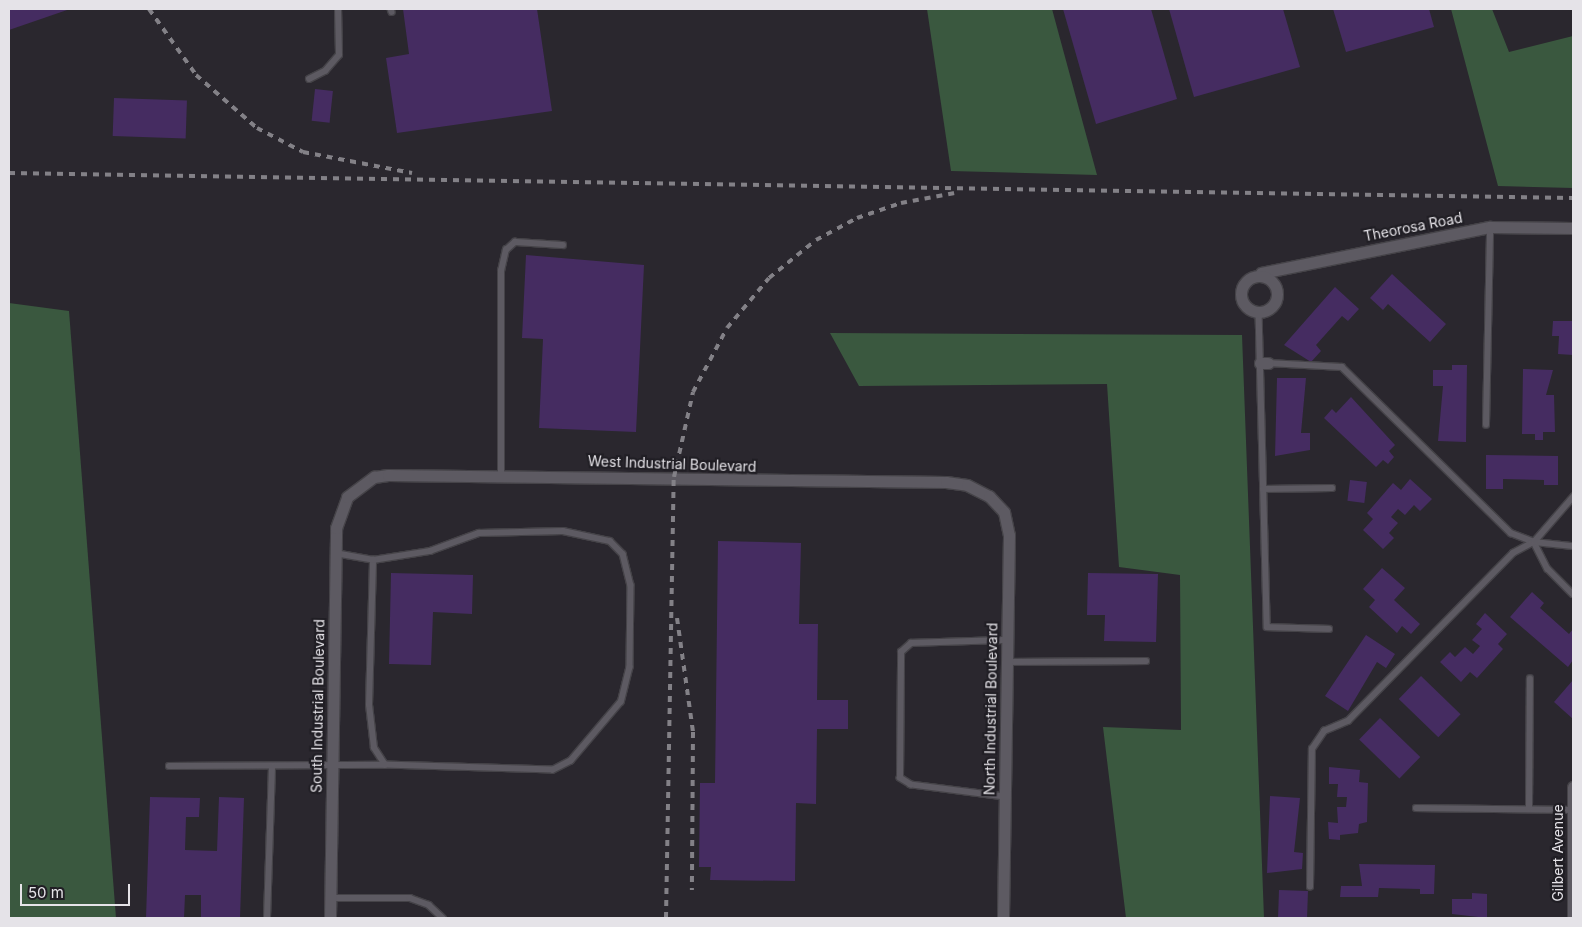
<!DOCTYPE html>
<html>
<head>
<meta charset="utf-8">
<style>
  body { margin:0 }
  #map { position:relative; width:1582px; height:927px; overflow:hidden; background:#2a272e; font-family:Inter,sans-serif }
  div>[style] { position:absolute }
  .green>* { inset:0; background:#3a583f }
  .building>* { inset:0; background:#452c61; transform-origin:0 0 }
  .roads { filter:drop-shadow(1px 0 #454348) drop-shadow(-1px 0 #454348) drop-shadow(0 1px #454348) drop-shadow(0 -1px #454348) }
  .service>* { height:5.5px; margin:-2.75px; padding:0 2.75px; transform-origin:2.75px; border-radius:2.75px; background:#5d5a62 }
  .minor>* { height:11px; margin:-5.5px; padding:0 5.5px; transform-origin:5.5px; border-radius:5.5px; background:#5d5a62 }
  .minor>.ring { margin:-5.5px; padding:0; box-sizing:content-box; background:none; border:11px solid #5d5a62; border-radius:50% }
  .rail>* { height:4px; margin-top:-2px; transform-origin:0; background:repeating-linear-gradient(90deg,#838187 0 6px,transparent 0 12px) }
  span { translate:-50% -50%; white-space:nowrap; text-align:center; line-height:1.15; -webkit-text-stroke:4.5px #201e24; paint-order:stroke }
  .street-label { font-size:14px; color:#e5e3e8 }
  .frame { position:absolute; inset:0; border:10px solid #e5e3e8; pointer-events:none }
  .scale { position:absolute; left:20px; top:884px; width:110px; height:22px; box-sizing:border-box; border:2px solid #e5e3e8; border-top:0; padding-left:6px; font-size:15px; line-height:18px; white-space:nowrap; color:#e5e3e8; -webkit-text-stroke:4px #201e24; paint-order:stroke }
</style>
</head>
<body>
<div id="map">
  <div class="green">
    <i style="clip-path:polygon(927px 9px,1052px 9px,1097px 175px,951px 171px)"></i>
    <i style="clip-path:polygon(1451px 9px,1492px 9px,1509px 52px,1573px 36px,1573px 188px,1498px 186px)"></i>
    <i style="clip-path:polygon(9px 303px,69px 311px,116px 918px,9px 918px)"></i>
    <i style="clip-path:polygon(830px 333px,1242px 335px,1264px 918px,1126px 918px,1103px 727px,1181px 730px,1180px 575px,1119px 567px,1107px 384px,859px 386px)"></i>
  </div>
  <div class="building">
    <i style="clip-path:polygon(9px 9px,70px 9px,9px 30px)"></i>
    <i style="clip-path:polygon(403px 9px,537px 9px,552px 111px,397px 133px,386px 58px,409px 54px)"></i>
    <i style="clip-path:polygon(1063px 9px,1151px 9px,1177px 99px,1096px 124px)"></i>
    <i style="clip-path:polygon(1169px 9px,1283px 9px,1300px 67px,1194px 97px)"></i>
    <i style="clip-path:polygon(1333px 9px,1429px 9px,1434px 27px,1346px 52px)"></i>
    <i style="left:315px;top:89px;width:18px;height:32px;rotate:6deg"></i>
    <i style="left:114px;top:98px;width:73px;height:38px;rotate:2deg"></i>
    <i style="clip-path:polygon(526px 255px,644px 265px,636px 432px,539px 428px,543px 339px,522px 338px)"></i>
    <i style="clip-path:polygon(1392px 274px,1446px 324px,1430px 342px,1388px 304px,1383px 310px,1370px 298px)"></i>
    <i style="clip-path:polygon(1335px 287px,1359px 309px,1348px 321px,1342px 316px,1316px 345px,1321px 351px,1311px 362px,1284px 345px)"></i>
    <i style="clip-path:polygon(1553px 321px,1573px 321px,1573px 355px,1558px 354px,1559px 336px,1552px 336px)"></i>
    <i style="clip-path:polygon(1452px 365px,1467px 365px,1466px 442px,1438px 441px,1443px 386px,1433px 386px,1433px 370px,1452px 370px)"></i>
    <i style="clip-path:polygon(1523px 369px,1553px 370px,1546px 395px,1554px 395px,1555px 432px,1543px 432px,1543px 440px,1535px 440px,1535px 434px,1522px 434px)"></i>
    <i style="clip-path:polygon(1277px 378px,1306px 378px,1301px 433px,1310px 433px,1310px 450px,1275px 456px)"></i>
    <i style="clip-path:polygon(1351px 397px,1395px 445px,1389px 451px,1394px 457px,1388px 464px,1383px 460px,1376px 467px,1324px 418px,1332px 409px,1336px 413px)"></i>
    <i style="clip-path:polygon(1486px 455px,1558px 456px,1558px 485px,1544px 485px,1544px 480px,1503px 479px,1503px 489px,1486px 489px)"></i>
    <i style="clip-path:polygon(1410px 479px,1432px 499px,1420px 511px,1414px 505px,1405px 515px,1398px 509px,1391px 517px,1398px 523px,1389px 533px,1394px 538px,1383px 549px,1363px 530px,1373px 519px,1367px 513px,1393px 483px,1401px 490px)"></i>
    <i style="left:1350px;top:480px;width:17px;height:21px;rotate:7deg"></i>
    <i style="clip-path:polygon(718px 541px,801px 543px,799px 624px,818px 624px,817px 700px,848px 700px,848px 729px,817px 729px,816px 804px,796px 803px,795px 881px,710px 880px,711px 867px,699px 867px,700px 783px,715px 783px)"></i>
    <i style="clip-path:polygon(1382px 568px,1405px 588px,1394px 600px,1420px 624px,1411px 634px,1402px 626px,1397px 633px,1369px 607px,1375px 600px,1363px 589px)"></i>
    <i style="clip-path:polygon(391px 573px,473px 575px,472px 614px,433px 612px,431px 665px,389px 664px)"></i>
    <i style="clip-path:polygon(1088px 573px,1158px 574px,1156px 642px,1104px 641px,1105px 615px,1087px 615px)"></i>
    <i style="clip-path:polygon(1532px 592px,1544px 603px,1540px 608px,1569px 634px,1573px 629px,1573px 660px,1568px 667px,1510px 617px)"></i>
    <i style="clip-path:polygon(1485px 613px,1507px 634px,1498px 644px,1503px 649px,1477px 678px,1470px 672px,1461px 682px,1440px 662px,1450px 652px,1455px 657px,1465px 647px,1473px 654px,1480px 646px,1472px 640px,1482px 629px,1476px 624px)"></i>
    <i style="clip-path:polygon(1366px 635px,1395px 654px,1386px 668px,1377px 662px,1348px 711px,1325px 696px)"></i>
    <i style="left:1421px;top:676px;width:55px;height:32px;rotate:44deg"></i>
    <i style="clip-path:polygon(1573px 680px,1573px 719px,1554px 702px)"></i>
    <i style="left:1380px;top:718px;width:56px;height:30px;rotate:44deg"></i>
    <i style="clip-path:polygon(1329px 767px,1360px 770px,1359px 782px,1368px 783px,1367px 822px,1359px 824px,1358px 833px,1340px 835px,1340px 840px,1329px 839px,1328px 822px,1338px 823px,1337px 807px,1346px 807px,1347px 797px,1337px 797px,1338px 784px,1329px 784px)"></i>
    <i style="clip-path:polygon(1270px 796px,1300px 798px,1294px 852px,1303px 853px,1302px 869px,1267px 873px)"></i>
    <i style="clip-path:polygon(150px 797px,200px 798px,199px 817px,186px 817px,185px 850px,217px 851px,219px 797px,244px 798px,240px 918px,201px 918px,201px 895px,185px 895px,184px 918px,146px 918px)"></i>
    <i style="clip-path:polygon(1359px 864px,1435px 865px,1434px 894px,1420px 894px,1420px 889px,1379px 888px,1378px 897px,1340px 897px,1341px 886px,1362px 886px)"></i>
    <i style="left:1279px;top:890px;width:29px;height:28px;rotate:2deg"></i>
    <i style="clip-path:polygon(1472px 893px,1487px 894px,1487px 918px,1452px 914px,1452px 899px,1472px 899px)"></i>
  </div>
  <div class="roads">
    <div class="service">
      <i style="left:391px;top:9px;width:3px;rotate:72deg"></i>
      <i style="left:309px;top:79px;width:18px;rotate:-27deg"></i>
      <i style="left:325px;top:71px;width:21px;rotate:-49deg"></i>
      <i style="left:339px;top:55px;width:46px;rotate:-91.2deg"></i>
      <i style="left:1259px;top:312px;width:315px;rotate:88.5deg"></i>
      <i style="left:1267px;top:627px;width:62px;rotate:1.8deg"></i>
      <i style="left:1268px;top:363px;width:74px;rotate:3.1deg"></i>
      <i style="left:1342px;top:367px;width:237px;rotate:44.5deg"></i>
      <i style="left:1511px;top:533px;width:25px;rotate:21deg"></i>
      <i style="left:1534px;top:542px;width:39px;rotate:6deg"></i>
      <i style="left:1486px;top:425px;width:198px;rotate:-88.8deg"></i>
      <i style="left:501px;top:476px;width:205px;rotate:-90deg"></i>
      <i style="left:501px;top:271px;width:22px;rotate:-77deg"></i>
      <i style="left:506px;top:250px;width:12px;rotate:-42deg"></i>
      <i style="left:515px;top:242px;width:48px;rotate:3.6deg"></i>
      <i style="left:1263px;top:489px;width:69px;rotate:-0.8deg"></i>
      <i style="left:563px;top:531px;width:48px;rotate:12deg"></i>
      <i style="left:610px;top:541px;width:18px;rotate:45deg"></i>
      <i style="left:623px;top:554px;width:32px;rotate:76deg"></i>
      <i style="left:631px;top:585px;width:82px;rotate:90.7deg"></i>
      <i style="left:630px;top:667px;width:36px;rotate:104deg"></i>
      <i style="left:621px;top:702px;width:77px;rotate:130.3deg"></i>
      <i style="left:571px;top:761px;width:20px;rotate:153deg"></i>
      <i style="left:553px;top:770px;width:168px;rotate:-178.3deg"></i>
      <i style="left:385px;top:765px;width:20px;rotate:-123deg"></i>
      <i style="left:374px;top:748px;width:43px;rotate:-96.6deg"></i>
      <i style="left:369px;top:705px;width:145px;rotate:-88.4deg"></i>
      <i style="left:373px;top:560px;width:58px;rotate:-9deg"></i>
      <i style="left:430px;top:551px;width:52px;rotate:-20.2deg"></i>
      <i style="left:479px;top:533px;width:84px;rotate:-1.4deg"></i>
      <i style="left:1534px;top:542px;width:30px;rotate:63deg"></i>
      <i style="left:1548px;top:569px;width:35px;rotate:45deg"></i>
      <i style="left:335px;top:553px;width:39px;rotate:10deg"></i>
      <i style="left:1007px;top:662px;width:139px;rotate:-0.4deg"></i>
      <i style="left:169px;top:766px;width:216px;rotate:-0.3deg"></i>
      <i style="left:1005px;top:797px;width:95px;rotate:-172.7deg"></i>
      <i style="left:911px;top:785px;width:13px;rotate:-148deg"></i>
      <i style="left:900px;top:778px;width:126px;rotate:-89.5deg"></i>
      <i style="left:901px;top:652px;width:13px;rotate:-42deg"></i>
      <i style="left:911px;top:643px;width:97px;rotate:-1.8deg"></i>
      <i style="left:1416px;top:808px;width:156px;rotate:0.7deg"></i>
      <i style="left:1529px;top:809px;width:130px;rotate:-89.6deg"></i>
      <i style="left:1310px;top:887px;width:138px;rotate:-89.2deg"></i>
      <i style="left:1312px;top:749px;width:22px;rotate:-56deg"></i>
      <i style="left:1324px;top:731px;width:26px;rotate:-23deg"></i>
      <i style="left:1348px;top:721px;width:235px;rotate:-45.5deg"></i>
      <i style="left:1513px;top:553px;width:24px;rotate:-28deg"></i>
      <i style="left:1534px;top:542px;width:60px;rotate:-49.1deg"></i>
      <i style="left:330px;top:898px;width:80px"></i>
      <i style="left:410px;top:898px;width:20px;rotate:20deg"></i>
      <i style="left:429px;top:905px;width:19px;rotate:43deg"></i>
      <i style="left:267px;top:918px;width:151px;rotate:-88.1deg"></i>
    </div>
    <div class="minor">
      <i style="left:1261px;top:273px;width:234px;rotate:-11.4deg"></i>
      <i style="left:1490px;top:227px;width:83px;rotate:0.7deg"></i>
      <i class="ring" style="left:1241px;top:276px;width:25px;height:25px"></i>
      <i style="left:1260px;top:363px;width:8px"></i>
      <i style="left:330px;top:918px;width:390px;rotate:-89.1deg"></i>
      <i style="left:336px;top:528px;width:33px;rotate:-70deg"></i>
      <i style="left:347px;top:497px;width:34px;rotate:-37deg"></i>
      <i style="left:374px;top:477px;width:14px;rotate:-8deg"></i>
      <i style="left:388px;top:475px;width:558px;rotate:0.72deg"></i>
      <i style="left:946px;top:482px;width:21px;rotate:8deg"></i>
      <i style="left:967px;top:485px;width:25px;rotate:27deg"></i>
      <i style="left:989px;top:496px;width:22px;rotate:47deg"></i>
      <i style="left:1004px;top:512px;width:24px;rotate:78deg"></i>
      <i style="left:1009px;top:535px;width:383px;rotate:90.9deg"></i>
      <i style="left:1573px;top:918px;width:131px;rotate:-90deg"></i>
    </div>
  </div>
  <div class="rail">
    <i style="left:149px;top:9px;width:81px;rotate:54.5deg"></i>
    <i style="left:196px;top:75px;width:81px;rotate:41deg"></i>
    <i style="left:257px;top:128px;width:52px;rotate:27.6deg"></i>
    <i style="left:303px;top:152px;width:111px;rotate:10.9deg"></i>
    <i style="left:9px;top:173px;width:1564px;rotate:0.92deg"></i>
    <i style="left:677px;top:618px;width:115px;rotate:82deg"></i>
    <i style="left:693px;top:732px;width:158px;rotate:90.4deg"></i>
    <i style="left:666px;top:918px;width:441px;rotate:-89deg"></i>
    <i style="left:674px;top:477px;width:87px;rotate:-77.4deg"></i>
    <i style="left:693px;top:392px;width:72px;rotate:-62deg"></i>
    <i style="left:727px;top:328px;width:65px;rotate:-50deg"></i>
    <i style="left:769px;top:278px;width:60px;rotate:-39deg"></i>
    <i style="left:816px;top:240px;width:47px;rotate:-28.2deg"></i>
    <i style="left:857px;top:218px;width:46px;rotate:-18.8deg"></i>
    <i style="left:901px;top:203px;width:60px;rotate:-10.6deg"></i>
  </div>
  <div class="street-label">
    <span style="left:1413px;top:227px;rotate:-11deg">Theorosa Road</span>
    <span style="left:672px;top:464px;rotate:2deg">West Industrial Boulevard</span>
    <span style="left:318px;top:706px;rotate:-89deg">South Industrial Boulevard</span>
    <span style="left:991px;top:709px;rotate:-89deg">North Industrial Boulevard</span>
    <span style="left:1558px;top:853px;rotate:-90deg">Gilbert Avenue</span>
  </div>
  <div class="frame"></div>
  <div class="scale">50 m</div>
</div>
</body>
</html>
